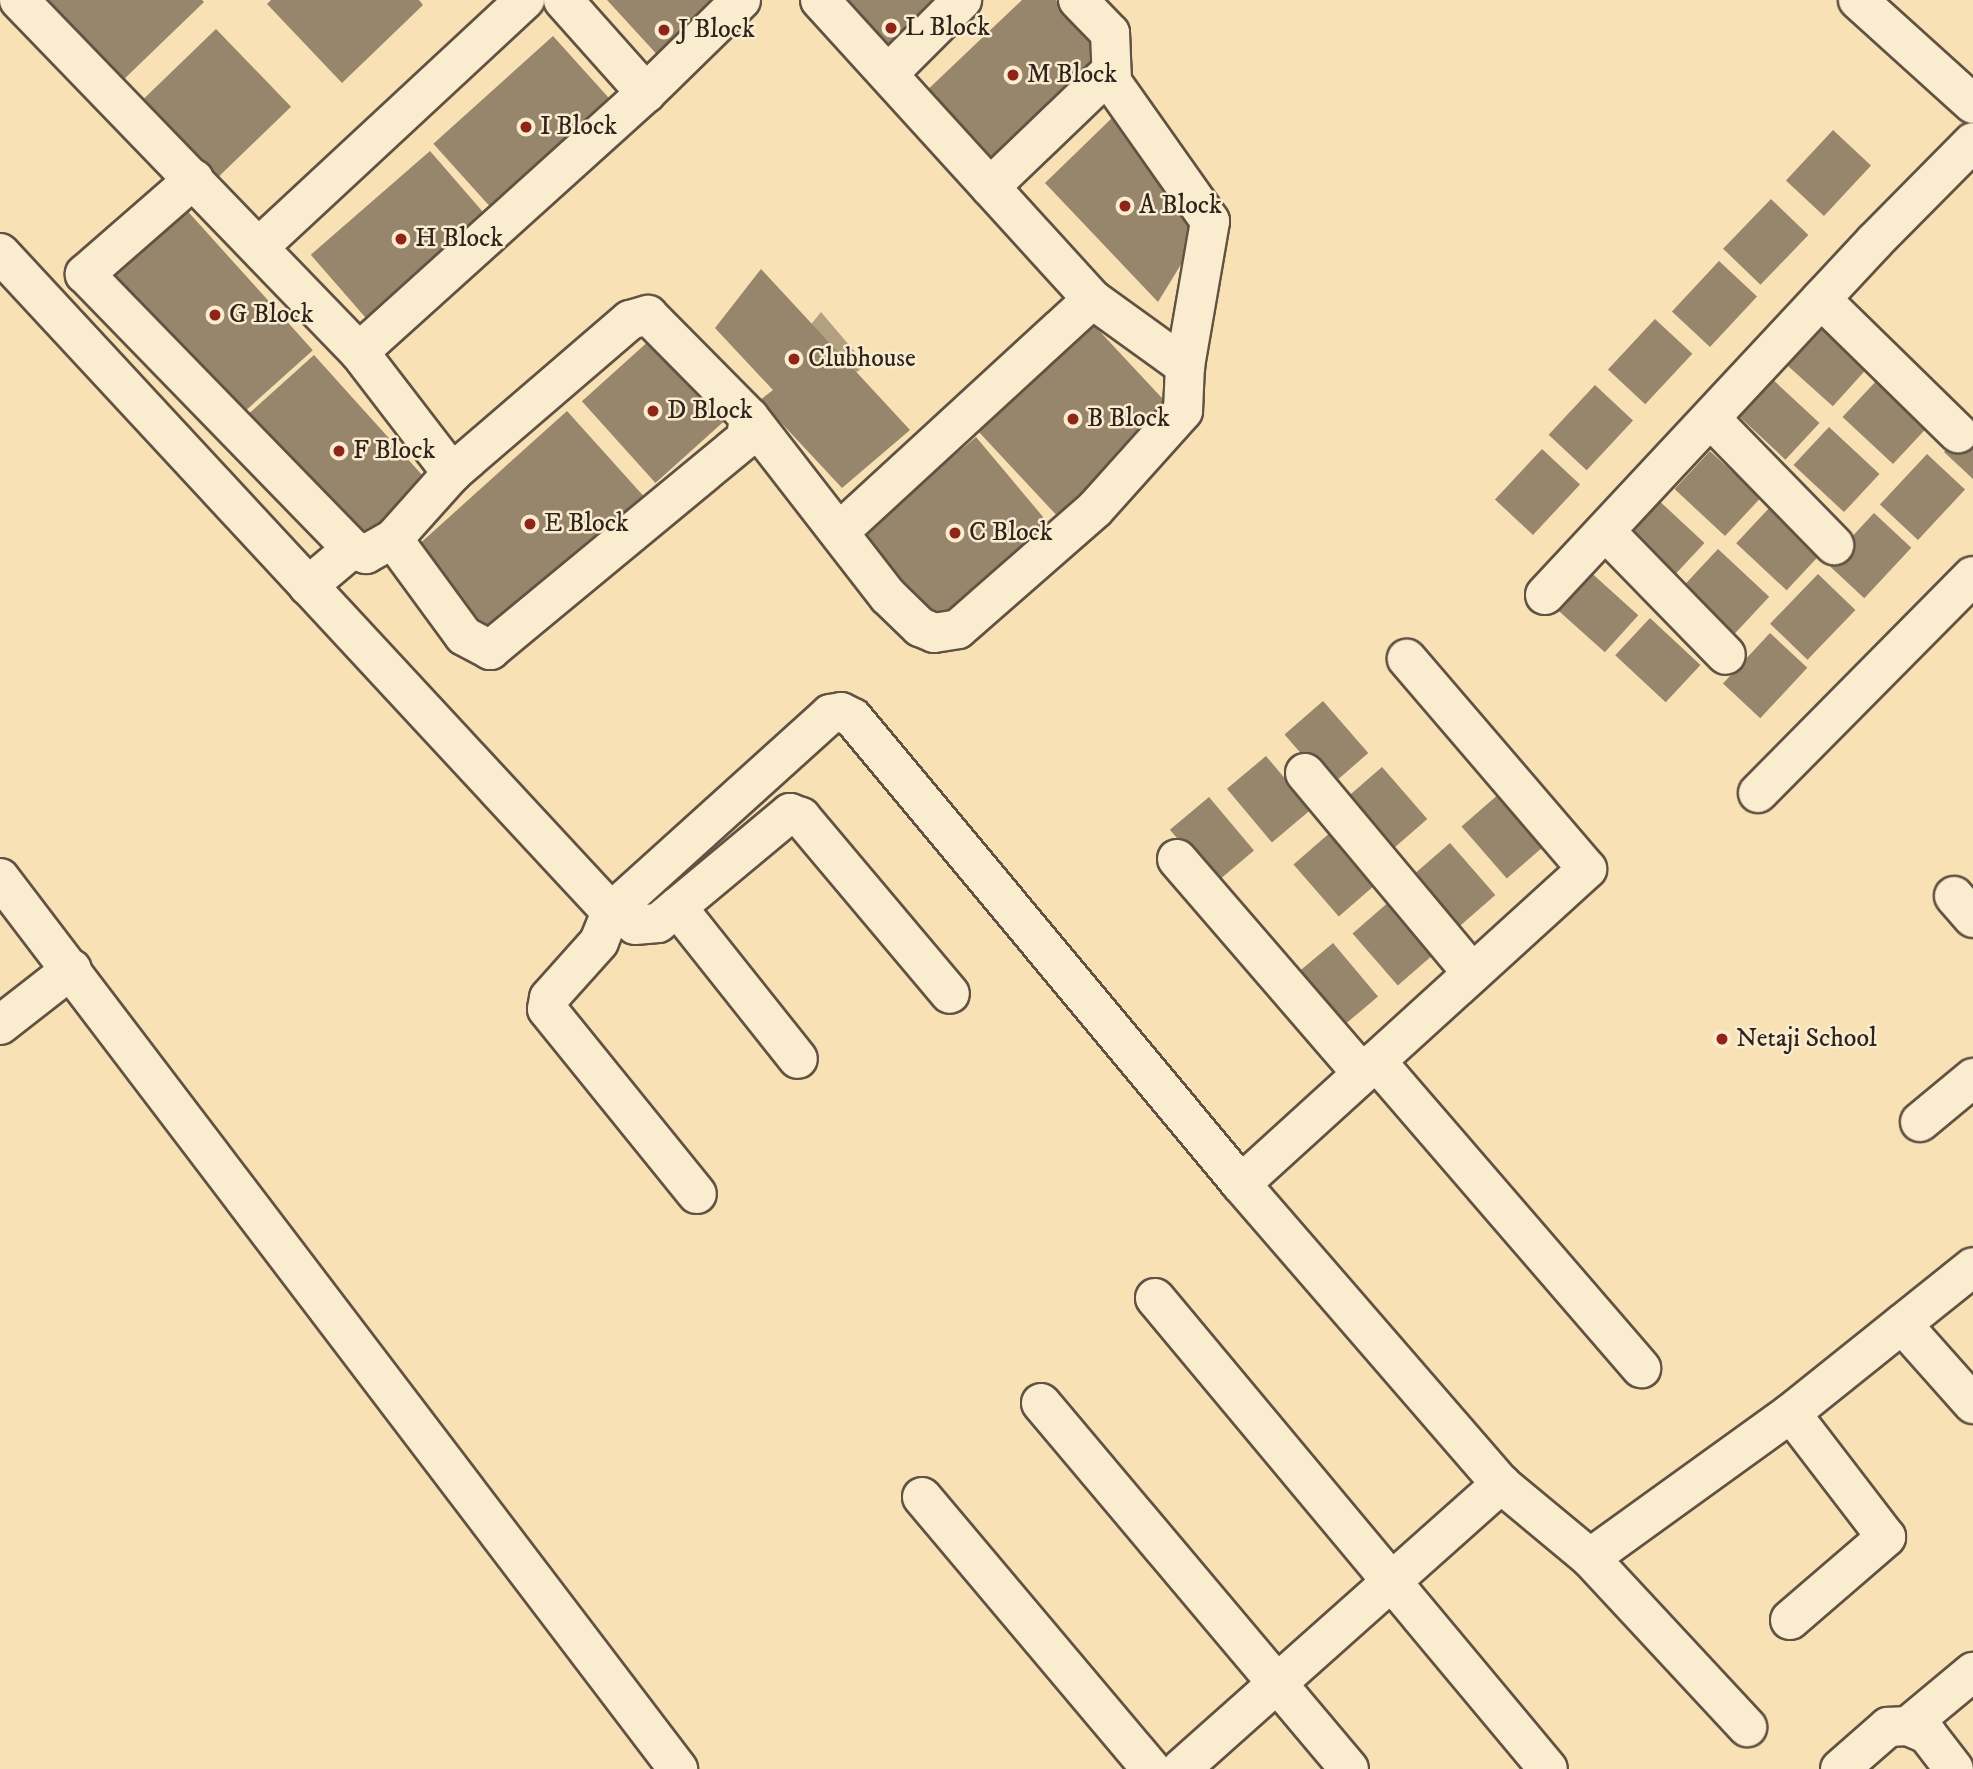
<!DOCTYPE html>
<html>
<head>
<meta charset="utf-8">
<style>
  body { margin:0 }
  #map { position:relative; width:1973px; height:1769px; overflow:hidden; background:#f7e1b5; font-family:"IM FELL DW Pica",serif }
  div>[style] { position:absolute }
  .water>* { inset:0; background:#b3a081 }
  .building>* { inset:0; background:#97866c; transform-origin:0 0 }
  .roads { filter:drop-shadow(2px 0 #625243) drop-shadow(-2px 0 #625243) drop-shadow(0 2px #625243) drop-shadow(0 -2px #625243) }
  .minor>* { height:38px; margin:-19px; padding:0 19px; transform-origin:19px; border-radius:19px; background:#faeccf }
  .dots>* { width:19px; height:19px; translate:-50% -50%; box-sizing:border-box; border:4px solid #faeccf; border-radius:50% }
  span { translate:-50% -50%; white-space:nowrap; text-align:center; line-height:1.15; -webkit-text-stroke:5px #faeccf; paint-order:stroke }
  .poi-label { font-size:26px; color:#30231d }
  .left { translate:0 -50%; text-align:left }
</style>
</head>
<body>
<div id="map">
  <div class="water">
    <i style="clip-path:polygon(821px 312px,866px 365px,854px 374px,796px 343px)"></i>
  </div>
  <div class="building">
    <i style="clip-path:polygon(37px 0,202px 0,204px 2px,119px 84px)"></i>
    <i style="clip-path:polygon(271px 0,419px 0,423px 5px,342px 83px,267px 4px)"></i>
    <i style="clip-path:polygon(607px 0,724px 0,662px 60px)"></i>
    <i style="clip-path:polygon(838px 0,947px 0,890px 56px)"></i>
    <i style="clip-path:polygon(1022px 0,1056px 0,1103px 54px,991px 165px,921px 96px)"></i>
    <i style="left:216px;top:29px;width:108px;height:113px;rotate:46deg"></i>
    <i style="left:553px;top:36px;width:96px;height:161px;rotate:48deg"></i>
    <i style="clip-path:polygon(1113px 117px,1202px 230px,1158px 302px,1045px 183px)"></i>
    <i style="left:1833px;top:130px;width:52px;height:69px;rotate:43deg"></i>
    <i style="left:430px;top:151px;width:94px;height:158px;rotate:49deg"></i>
    <i style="left:1771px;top:199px;width:52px;height:69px;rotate:44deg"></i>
    <i style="left:183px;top:206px;width:194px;height:99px;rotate:48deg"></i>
    <i style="left:1719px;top:261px;width:52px;height:69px;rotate:43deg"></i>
    <i style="clip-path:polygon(761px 269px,910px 430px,842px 488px,760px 400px,773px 390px,715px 328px)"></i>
    <i style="left:1655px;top:319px;width:51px;height:69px;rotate:43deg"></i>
    <i style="left:1091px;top:322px;width:118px;height:157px;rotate:47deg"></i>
    <i style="left:1815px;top:323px;width:69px;height:50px;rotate:42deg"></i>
    <i style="left:651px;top:339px;width:110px;height:93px;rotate:48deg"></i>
    <i style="left:314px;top:355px;width:171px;height:93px;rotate:48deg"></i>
    <i style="left:1769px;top:376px;width:69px;height:50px;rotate:43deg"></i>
    <i style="left:1878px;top:379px;width:69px;height:52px;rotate:43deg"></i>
    <i style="left:1595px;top:385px;width:52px;height:68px;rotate:43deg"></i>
    <i style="left:567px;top:411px;width:120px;height:205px;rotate:48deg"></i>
    <i style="clip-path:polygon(1973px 421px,1973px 479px,1944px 452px)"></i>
    <i style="left:1829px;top:427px;width:69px;height:52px;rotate:43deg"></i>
    <i style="left:976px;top:437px;width:120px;height:155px;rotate:50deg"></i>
    <i style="left:1542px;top:449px;width:52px;height:69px;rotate:43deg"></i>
    <i style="left:1710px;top:451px;width:69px;height:52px;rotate:43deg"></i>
    <i style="left:1927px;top:454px;width:52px;height:69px;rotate:43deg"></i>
    <i style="left:1654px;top:496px;width:69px;height:51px;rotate:43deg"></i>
    <i style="left:1771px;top:506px;width:69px;height:51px;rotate:43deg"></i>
    <i style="left:1874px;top:513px;width:51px;height:69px;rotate:43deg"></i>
    <i style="left:1718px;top:549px;width:70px;height:51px;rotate:43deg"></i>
    <i style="left:1587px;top:569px;width:69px;height:50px;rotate:42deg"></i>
    <i style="left:1818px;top:574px;width:52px;height:69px;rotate:44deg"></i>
    <i style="left:1650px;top:618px;width:69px;height:51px;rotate:43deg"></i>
    <i style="left:1770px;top:633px;width:51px;height:69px;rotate:43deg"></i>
    <i style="left:1323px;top:701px;width:69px;height:51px;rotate:49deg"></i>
    <i style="left:1266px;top:756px;width:70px;height:51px;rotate:50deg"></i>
    <i style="left:1382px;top:767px;width:69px;height:51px;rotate:49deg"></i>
    <i style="left:1500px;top:793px;width:69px;height:51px;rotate:49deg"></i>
    <i style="left:1209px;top:797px;width:70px;height:51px;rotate:50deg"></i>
    <i style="left:1332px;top:831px;width:69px;height:51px;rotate:49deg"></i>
    <i style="left:1450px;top:843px;width:69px;height:50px;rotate:49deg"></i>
    <i style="left:1391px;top:900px;width:69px;height:51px;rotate:49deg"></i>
    <i style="left:1333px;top:943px;width:70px;height:52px;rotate:50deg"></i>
  </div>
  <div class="roads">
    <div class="minor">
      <i style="left:19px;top:0;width:489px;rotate:46deg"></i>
      <i style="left:359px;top:352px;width:387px;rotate:-42.1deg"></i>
      <i style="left:646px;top:93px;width:133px;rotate:-44.4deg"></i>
      <i style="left:563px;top:0;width:125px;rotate:48.3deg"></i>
      <i style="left:820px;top:0;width:404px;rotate:47.7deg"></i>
      <i style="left:1858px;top:0;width:155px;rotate:42.1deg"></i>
      <i style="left:888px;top:74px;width:105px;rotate:-45deg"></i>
      <i style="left:194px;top:179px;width:145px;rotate:138.9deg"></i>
      <i style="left:85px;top:274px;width:383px;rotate:45.8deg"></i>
      <i style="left:990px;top:187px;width:168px;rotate:-43.8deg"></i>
      <i style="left:260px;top:246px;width:362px;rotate:-42.9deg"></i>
      <i style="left:0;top:253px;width:899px;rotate:47.16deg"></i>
      <i style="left:611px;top:912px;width:295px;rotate:-42.1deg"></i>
      <i style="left:830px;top:714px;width:11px;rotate:-10deg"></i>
      <i style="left:841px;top:712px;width:13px;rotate:27deg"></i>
      <i style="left:853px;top:718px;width:606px;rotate:50.22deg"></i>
      <i style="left:1241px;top:1184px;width:397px;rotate:49.1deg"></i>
      <i style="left:1821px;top:299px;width:192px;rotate:44.4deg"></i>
      <i style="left:359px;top:352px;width:153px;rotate:52.5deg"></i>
      <i style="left:452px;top:473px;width:89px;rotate:131.8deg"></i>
      <i style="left:1712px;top:420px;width:175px;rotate:45.7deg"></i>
      <i style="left:452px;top:473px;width:235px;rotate:-40.7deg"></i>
      <i style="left:630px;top:320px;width:19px;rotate:-16deg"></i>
      <i style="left:648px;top:315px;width:144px;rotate:45.3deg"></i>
      <i style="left:839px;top:532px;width:344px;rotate:-42.6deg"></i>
      <i style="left:1092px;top:299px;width:115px;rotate:35.8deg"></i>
      <i style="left:1607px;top:533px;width:170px;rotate:45.7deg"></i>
      <i style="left:308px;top:586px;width:57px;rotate:-40.1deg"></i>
      <i style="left:352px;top:549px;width:15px;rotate:20deg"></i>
      <i style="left:366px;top:554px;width:31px;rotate:-29deg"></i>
      <i style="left:393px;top:539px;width:120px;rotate:53.8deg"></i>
      <i style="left:464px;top:636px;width:30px;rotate:28deg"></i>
      <i style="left:490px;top:650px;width:332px;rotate:-39.6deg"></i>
      <i style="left:746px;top:438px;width:21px;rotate:-82deg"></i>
      <i style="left:749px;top:417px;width:227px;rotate:52.2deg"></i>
      <i style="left:888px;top:596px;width:45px;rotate:44.1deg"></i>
      <i style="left:920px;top:627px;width:15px;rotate:23deg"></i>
      <i style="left:934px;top:633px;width:24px;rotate:-9deg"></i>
      <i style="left:958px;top:629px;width:182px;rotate:-41.2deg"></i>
      <i style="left:1095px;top:509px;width:132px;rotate:-48.1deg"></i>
      <i style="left:1183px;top:411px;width:45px;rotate:-87.5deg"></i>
      <i style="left:1185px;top:366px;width:147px;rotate:-80.2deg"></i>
      <i style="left:1210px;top:221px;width:170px;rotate:-125.2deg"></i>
      <i style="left:1112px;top:82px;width:49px;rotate:-92.3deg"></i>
      <i style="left:1110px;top:33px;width:46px;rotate:-134.1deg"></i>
      <i style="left:1545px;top:595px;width:484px;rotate:-47deg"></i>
      <i style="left:1875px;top:241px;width:139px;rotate:-45.3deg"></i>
      <i style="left:1305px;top:773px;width:261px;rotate:50.1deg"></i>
      <i style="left:1758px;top:793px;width:305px;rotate:-45.3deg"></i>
      <i style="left:1177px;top:859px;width:283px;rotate:49.2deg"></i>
      <i style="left:0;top:878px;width:1120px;rotate:52.73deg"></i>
      <i style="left:1954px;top:896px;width:29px;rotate:49deg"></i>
      <i style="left:618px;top:906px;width:25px;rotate:48deg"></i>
      <i style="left:635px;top:925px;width:23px;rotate:-5deg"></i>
      <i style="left:658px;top:923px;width:172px;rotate:-39.8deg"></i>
      <i style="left:790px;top:813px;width:12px;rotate:20deg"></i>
      <i style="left:801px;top:817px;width:231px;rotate:49.9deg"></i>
      <i style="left:677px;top:907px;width:194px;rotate:51.5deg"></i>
      <i style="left:611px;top:912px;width:32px;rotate:112deg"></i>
      <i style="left:599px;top:942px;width:75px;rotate:131.8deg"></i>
      <i style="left:549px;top:998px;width:11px;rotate:100deg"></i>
      <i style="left:547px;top:1009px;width:238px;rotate:51deg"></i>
      <i style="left:0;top:1025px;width:91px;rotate:-37.9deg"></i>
      <i style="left:1376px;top:1061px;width:406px;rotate:49.2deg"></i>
      <i style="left:1920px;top:1122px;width:69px;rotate:-39.7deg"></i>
      <i style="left:1241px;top:1184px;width:468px;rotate:-42.3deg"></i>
      <i style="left:1587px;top:869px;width:277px;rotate:-130.6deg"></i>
      <i style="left:1155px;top:1298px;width:613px;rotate:50.16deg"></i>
      <i style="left:1902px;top:1324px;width:107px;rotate:48.4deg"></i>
      <i style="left:1041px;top:1403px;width:478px;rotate:49.9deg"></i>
      <i style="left:922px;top:1497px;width:356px;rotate:49.9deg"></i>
      <i style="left:1590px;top:1558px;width:248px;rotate:-35.8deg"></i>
      <i style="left:1791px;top:1413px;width:233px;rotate:-38.7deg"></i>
      <i style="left:1790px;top:1620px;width:127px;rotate:-40.8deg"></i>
      <i style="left:1886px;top:1537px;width:156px;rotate:-127.5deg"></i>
      <i style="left:1908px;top:1726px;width:85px;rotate:-39.7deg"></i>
      <i style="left:1181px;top:1769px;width:429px;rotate:-41.7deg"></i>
      <i style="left:1501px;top:1484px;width:116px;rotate:39.7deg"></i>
      <i style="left:1590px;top:1558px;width:231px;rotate:47.1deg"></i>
      <i style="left:1840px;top:1769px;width:64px;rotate:-41.2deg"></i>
      <i style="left:1888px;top:1727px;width:20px;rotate:-3deg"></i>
      <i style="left:1908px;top:1726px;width:21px;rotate:23deg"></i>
      <i style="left:1927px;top:1734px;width:44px;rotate:52.4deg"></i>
    </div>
  </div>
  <div class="dots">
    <i style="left:891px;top:28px;background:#8f2418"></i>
    <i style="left:664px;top:30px;background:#8f2418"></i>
    <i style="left:1013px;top:75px;background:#8f2418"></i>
    <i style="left:526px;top:127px;background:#8f2418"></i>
    <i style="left:1125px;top:206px;background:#8f2418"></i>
    <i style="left:401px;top:239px;background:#8f2418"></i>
    <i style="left:215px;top:315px;background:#8f2418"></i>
    <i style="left:794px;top:359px;background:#8f2418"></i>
    <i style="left:653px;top:411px;background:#8f2418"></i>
    <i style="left:1073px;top:419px;background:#8f2418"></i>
    <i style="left:339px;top:451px;background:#8f2418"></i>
    <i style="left:530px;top:524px;background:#8f2418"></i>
    <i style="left:955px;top:533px;background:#8f2418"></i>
    <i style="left:1722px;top:1039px;background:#8f2418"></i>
  </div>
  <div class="poi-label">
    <span class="left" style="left:905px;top:28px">L Block</span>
    <span class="left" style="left:678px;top:30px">J Block</span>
    <span class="left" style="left:1027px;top:75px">M Block</span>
    <span class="left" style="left:540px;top:127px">I Block</span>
    <span class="left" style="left:1139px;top:206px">A Block</span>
    <span class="left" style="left:415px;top:239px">H Block</span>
    <span class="left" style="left:229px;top:315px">G Block</span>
    <span class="left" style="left:808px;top:359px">Clubhouse</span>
    <span class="left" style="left:667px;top:411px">D Block</span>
    <span class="left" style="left:1087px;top:419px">B Block</span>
    <span class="left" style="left:353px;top:451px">F Block</span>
    <span class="left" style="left:544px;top:524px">E Block</span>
    <span class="left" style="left:969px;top:533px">C Block</span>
    <span class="left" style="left:1736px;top:1039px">Netaji School</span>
  </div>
</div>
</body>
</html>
